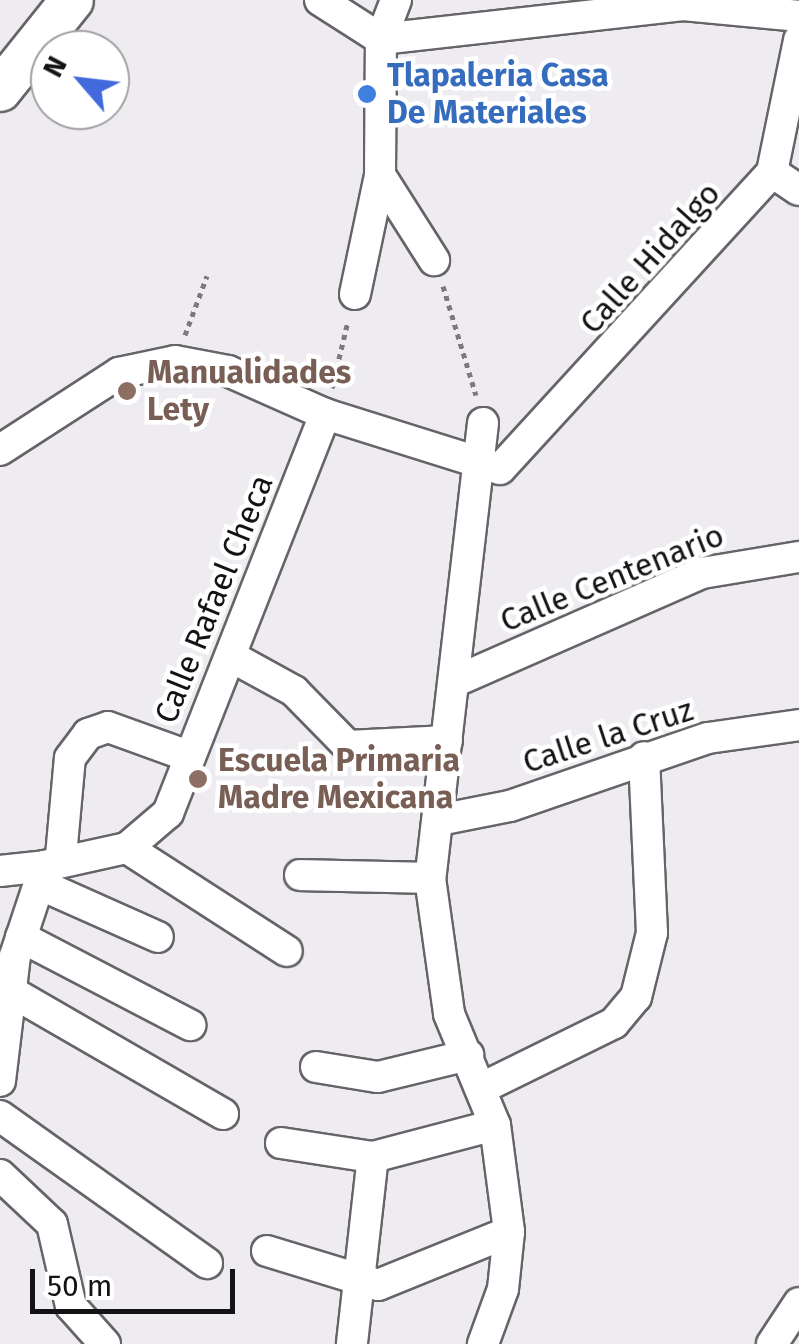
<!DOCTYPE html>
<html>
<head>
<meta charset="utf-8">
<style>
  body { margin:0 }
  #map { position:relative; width:799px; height:1344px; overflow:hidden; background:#efecf1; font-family:"Fira Sans",sans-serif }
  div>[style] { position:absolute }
  .path>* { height:5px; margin-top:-2.5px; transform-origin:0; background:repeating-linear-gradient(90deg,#7c7a7e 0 5px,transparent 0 10px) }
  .roads { filter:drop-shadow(2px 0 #666468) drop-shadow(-2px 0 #666468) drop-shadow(0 2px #666468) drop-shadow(0 -2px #666468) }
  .street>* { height:30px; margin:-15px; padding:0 15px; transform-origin:15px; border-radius:15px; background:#fff }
  .secondary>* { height:42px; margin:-21px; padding:0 21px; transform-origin:21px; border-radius:21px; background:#fff }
  .dots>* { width:28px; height:28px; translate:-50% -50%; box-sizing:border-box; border:5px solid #fff; border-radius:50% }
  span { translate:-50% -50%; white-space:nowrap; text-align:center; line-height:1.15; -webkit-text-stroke:9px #fff; paint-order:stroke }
  .shop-label { font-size:32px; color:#366cbe; font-weight:700 }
  .left { translate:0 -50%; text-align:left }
  .street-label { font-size:32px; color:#131214 }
  .education-label { font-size:32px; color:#785e54; font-weight:700 }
  .north { position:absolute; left:30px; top:30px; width:100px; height:100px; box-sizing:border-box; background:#fff; border:2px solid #a1a0a1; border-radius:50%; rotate:298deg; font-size:28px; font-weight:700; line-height:40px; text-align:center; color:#131214 }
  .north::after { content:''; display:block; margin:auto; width:35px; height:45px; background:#426adc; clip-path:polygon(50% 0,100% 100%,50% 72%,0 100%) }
  .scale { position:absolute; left:30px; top:1269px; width:205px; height:45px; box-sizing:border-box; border:5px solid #131214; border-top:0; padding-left:12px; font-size:30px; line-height:35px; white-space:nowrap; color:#131214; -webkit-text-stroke:8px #fff; paint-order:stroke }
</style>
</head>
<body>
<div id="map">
  <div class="path">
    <i style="left:443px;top:286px;width:114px;rotate:73.2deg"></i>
    <i style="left:185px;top:335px;width:63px;rotate:-69.6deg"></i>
    <i style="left:332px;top:388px;width:69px;rotate:-76.6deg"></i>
  </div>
  <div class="roads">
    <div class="street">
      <i style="left:320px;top:0;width:72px;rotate:32.6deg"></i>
      <i style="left:381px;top:39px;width:304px;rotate:-6.4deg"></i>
      <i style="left:683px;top:5px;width:117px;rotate:5.4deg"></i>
      <i style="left:772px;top:172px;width:32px;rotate:34deg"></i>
      <i style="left:380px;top:175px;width:101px;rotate:57.6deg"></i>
      <i style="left:355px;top:294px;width:122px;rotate:-78.1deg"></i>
      <i style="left:380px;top:175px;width:136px;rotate:-89.6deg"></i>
      <i style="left:381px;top:39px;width:42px;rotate:-69deg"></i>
      <i style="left:483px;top:423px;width:458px;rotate:96.6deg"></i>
      <i style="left:430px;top:878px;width:137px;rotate:82deg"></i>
      <i style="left:449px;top:1014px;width:120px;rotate:67.5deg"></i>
      <i style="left:495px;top:1125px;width:108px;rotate:82.5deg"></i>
      <i style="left:509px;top:1232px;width:57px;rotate:96deg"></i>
      <i style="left:503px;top:1289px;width:59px;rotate:110deg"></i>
      <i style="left:0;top:450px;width:142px;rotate:-32.9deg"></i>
      <i style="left:119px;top:373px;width:57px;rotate:-12.1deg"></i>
      <i style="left:175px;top:361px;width:54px;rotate:10.7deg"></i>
      <i style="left:228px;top:371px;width:106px;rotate:23.9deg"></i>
      <i style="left:325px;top:414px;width:183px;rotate:17.4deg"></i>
      <i style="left:500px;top:469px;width:403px;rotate:-47.5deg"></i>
      <i style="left:772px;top:172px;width:135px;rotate:-78.4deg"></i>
      <i style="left:232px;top:657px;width:71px;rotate:28.7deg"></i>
      <i style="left:294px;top:691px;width:77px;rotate:45.5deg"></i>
      <i style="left:348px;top:746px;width:99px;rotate:-2.9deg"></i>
      <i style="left:456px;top:681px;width:269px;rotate:-23.7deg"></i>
      <i style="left:702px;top:573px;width:98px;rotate:-9.4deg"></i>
      <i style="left:439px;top:820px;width:72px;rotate:-11.2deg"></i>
      <i style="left:510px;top:806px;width:209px;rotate:-19deg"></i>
      <i style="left:708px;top:738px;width:92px;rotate:-8.1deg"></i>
      <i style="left:127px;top:848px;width:190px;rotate:32.8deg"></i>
      <i style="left:61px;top:856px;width:98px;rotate:-84.8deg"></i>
      <i style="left:70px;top:758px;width:30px;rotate:-53deg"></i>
      <i style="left:88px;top:734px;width:21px;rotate:-19deg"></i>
      <i style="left:108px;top:727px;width:85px;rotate:19.9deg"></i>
      <i style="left:0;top:871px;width:45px;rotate:-6.3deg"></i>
      <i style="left:300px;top:875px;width:130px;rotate:1.3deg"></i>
      <i style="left:39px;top:884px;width:130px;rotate:24deg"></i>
      <i style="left:21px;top:937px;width:191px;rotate:27.5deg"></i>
      <i style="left:10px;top:991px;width:246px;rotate:30deg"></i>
      <i style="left:316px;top:1067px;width:63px;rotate:9.2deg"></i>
      <i style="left:378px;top:1077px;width:93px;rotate:-13.7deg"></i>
      <i style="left:0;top:1081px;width:126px;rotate:-83.2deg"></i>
      <i style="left:15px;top:956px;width:95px;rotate:-71.6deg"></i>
      <i style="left:45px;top:866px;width:84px;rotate:-12.4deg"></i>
      <i style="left:127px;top:848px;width:54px;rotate:-40.5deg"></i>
      <i style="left:168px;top:813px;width:429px;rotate:-68.5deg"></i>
      <i style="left:484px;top:1087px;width:145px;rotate:-26.2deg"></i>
      <i style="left:614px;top:1023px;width:34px;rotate:-50deg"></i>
      <i style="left:636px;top:997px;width:66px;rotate:-76deg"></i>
      <i style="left:652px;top:933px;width:176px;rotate:-92.6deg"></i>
      <i style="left:0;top:1116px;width:254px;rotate:35.4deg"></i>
      <i style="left:281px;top:1143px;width:93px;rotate:8.7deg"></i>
      <i style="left:373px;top:1157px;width:126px;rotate:-14.7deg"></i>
      <i style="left:0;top:1175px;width:71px;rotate:43.3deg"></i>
      <i style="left:52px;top:1224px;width:84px;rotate:77deg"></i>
      <i style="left:71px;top:1306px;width:51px;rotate:48.2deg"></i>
      <i style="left:267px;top:1251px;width:116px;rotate:17deg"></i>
      <i style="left:378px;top:1285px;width:141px;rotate:-22deg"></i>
      <i style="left:352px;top:1343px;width:187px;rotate:-83.6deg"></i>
      <i style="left:772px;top:1344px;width:49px;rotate:-56.6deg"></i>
    </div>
    <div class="secondary">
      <i style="left:0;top:90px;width:115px;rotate:-51.3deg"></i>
    </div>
  </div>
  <div class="dots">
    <i style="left:367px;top:94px;background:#3f7fe0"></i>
    <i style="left:127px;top:391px;background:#8d6e63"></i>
    <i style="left:198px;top:779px;background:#8d6e63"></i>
  </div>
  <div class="shop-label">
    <span class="left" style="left:387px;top:94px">Tlapaleria Casa<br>De Materiales</span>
  </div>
  <div class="street-label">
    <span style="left:650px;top:258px;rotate:-48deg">Calle Hidalgo</span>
    <span style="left:612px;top:578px;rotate:-22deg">Calle Centenario</span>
    <span style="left:214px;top:599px;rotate:-68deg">Calle Rafael Checa</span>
    <span style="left:608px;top:736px;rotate:-18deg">Calle la Cruz</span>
  </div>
  <div class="education-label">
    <span class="left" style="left:147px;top:391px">Manualidades<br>Lety</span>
    <span class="left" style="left:218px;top:779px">Escuela Primaria<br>Madre Mexicana</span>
  </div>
  <div class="north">N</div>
  <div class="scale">50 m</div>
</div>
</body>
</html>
